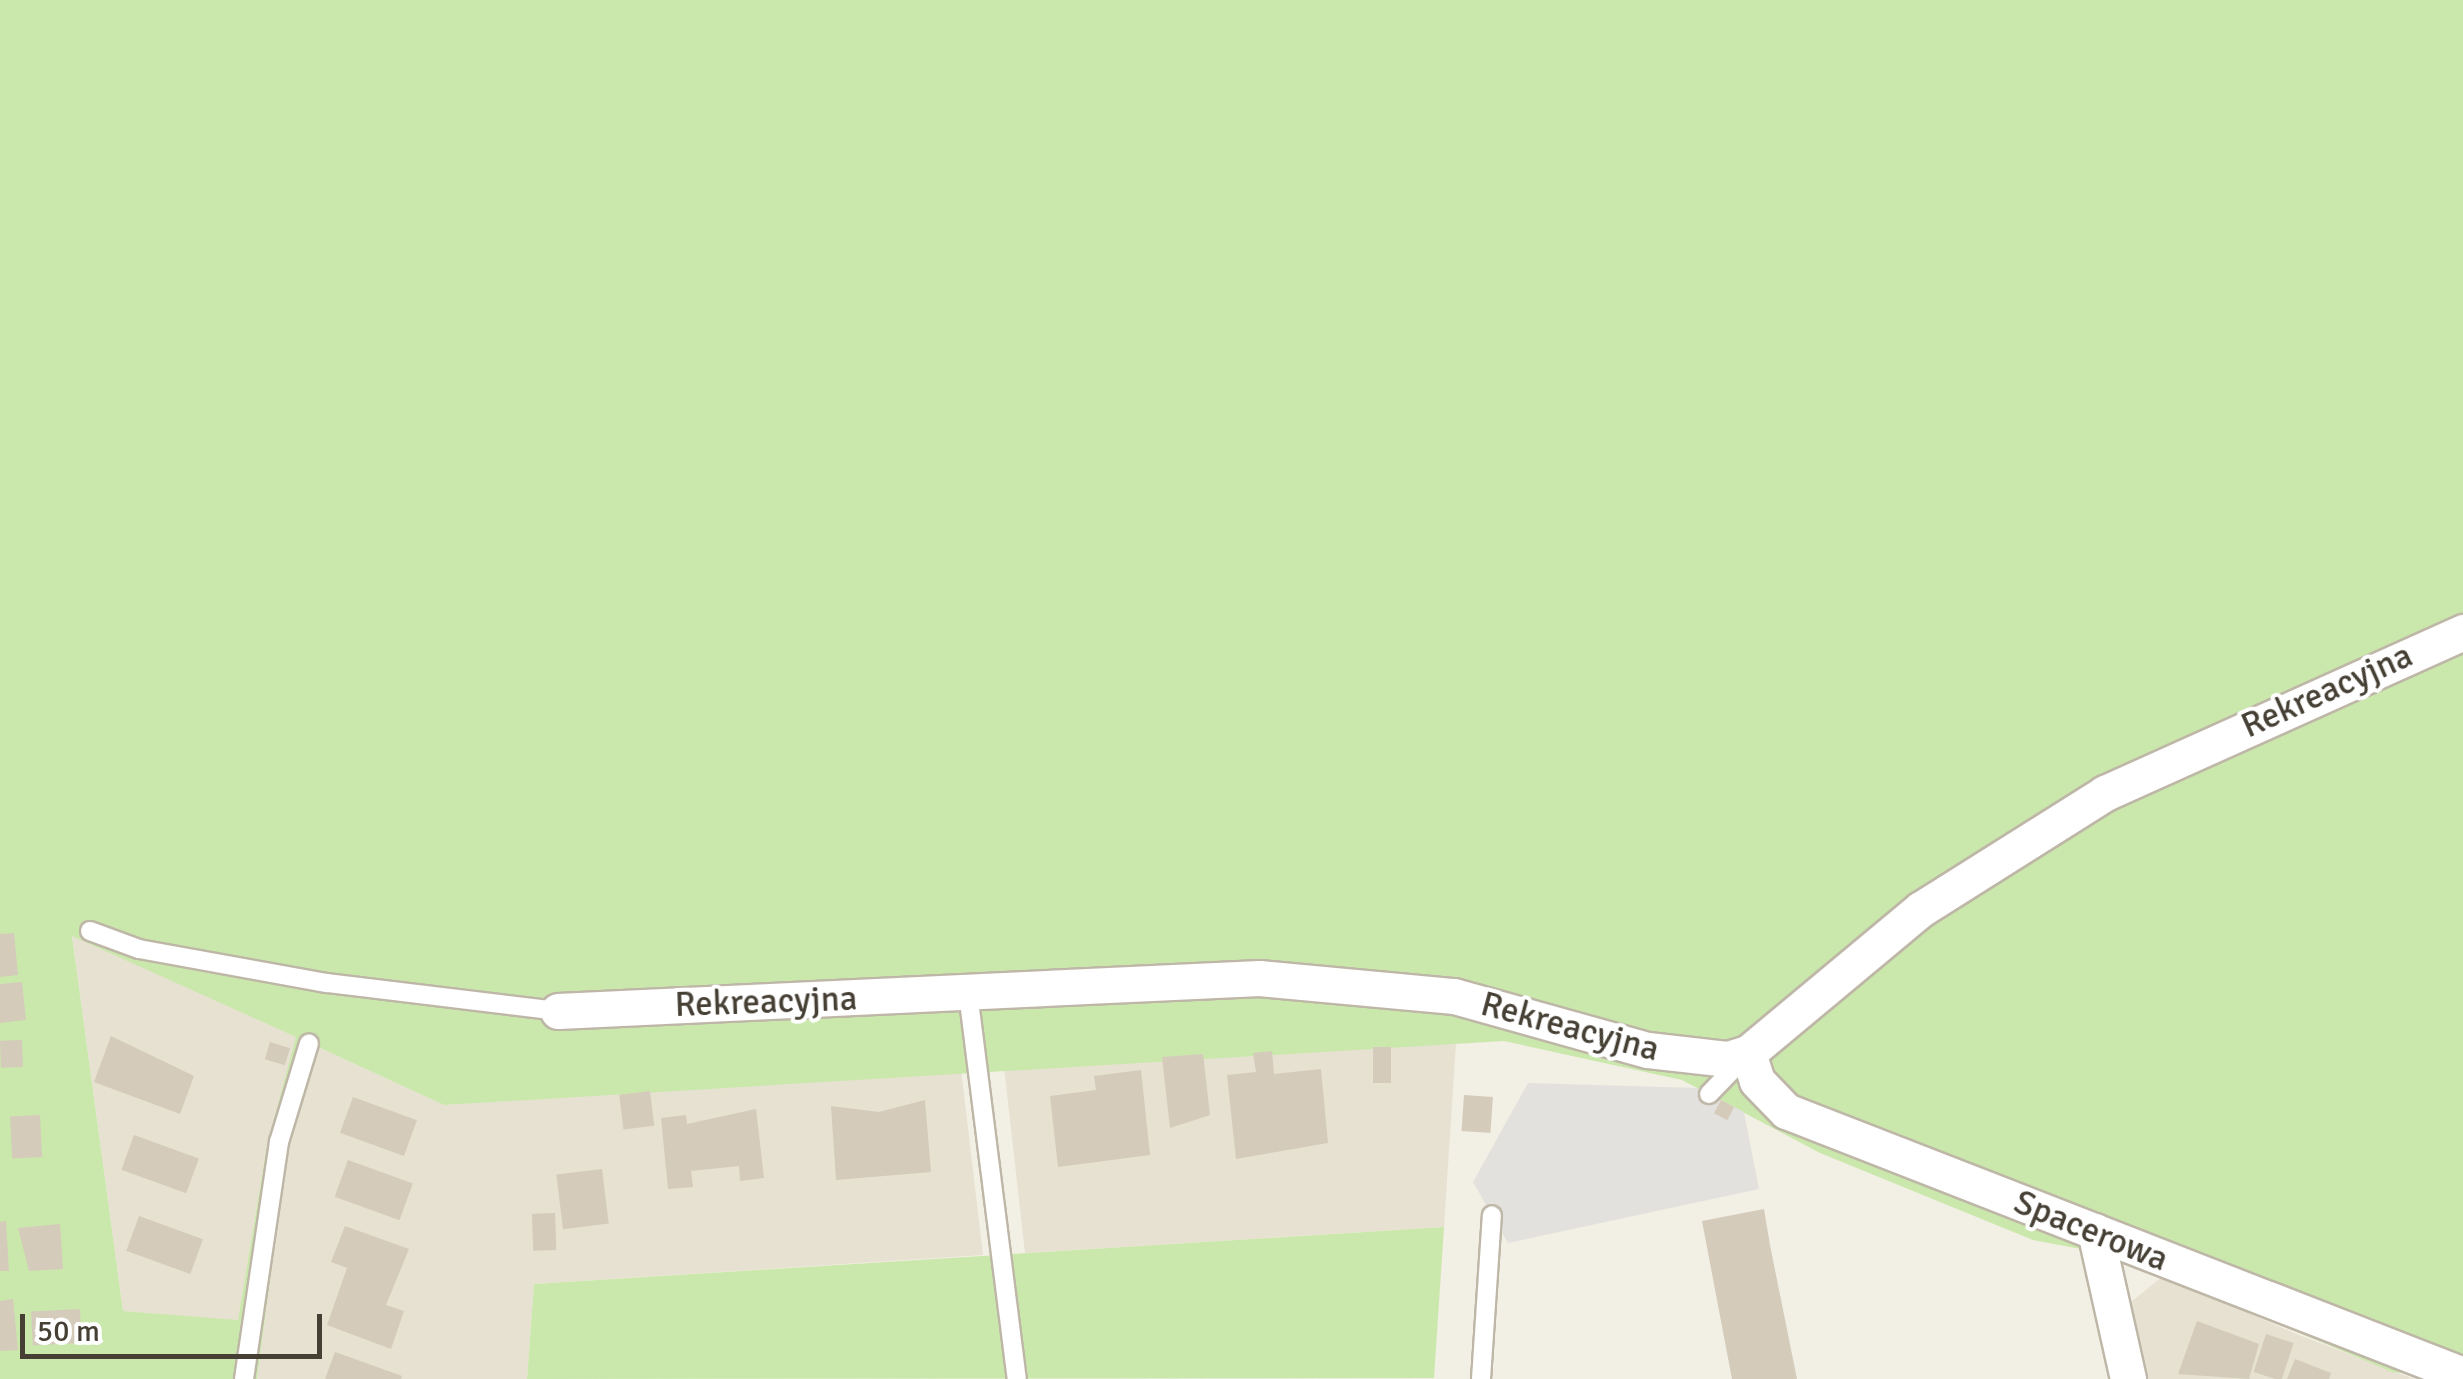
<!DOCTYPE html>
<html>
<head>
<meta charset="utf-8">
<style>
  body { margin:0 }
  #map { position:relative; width:2463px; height:1379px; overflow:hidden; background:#f2efe4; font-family:Signika,sans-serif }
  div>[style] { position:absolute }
  .residential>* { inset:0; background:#e7e1d2 }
  .green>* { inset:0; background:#cbe8ac }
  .parking>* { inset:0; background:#e3e1dd }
  .building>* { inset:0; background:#d4cbba; transform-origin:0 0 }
  .roads { filter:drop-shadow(2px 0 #beb7a7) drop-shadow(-2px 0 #beb7a7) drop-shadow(0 2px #beb7a7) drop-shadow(0 -2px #beb7a7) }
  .service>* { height:18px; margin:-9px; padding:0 9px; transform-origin:9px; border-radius:9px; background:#fff }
  .minor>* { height:35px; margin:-17.5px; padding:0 17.5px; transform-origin:17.5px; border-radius:17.5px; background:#fff }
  span { translate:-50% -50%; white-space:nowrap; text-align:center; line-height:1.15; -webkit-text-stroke:8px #fff; paint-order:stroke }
  .street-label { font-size:35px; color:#453f34 }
  .scale { position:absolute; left:20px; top:1314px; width:302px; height:45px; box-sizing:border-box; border:5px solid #453f34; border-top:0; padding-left:12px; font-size:30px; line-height:35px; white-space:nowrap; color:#453f34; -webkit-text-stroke:8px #fff; paint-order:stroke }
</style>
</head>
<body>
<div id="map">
  <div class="residential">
    <i style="clip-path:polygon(72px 935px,297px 1037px,267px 1145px,238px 1321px,123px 1311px)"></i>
    <i style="clip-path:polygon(1374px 1043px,1456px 1043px,1444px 1227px,1025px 1253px,1004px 1067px)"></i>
    <i style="clip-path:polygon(318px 1047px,444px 1105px,961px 1069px,983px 1255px,534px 1284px,527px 1379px,257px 1379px,289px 1139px)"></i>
    <i style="clip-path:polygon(2163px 1276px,2299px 1335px,2414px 1379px,2149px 1379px,2131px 1302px)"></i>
  </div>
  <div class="green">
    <i style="clip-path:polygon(evenodd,0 0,2463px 0,2463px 1379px,2392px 1372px,2118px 1256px,2033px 1240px,1820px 1153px,1682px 1080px,1504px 1041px,444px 1105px,318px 1047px,289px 1139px,257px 1379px,0 1379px,0 0,72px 936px,296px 1037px,267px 1145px,238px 1320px,123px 1311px,72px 936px)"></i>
    <i style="clip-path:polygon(1444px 1227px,1434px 1378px,527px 1379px,534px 1284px)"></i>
  </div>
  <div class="parking">
    <i style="clip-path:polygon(1528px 1083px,1698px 1088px,1744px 1112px,1759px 1189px,1508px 1243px,1473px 1182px)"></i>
  </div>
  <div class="building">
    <i style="clip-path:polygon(14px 933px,18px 975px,0 977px,0 934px)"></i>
    <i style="clip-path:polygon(22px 982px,26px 1020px,0 1023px,0 984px)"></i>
    <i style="clip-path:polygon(111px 1036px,194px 1076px,180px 1114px,94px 1082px)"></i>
    <i style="left:22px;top:1040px;width:27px;height:22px;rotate:88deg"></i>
    <i style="left:270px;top:1042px;width:21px;height:18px;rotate:17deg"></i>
    <i style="left:1373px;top:1047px;width:18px;height:36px"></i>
    <i style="clip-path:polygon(1272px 1051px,1274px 1074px,1321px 1069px,1328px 1143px,1236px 1159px,1227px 1075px,1256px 1072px,1253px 1053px)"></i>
    <i style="clip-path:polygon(1203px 1054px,1210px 1115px,1170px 1128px,1162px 1057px)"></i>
    <i style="clip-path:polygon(1141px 1070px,1150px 1155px,1058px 1167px,1050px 1096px,1096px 1090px,1094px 1076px)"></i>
    <i style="left:650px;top:1091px;width:35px;height:31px;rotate:83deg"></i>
    <i style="left:1464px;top:1095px;width:29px;height:36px;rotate:4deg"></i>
    <i style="left:353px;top:1097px;width:68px;height:38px;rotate:20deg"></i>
    <i style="clip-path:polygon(925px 1100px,931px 1172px,836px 1180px,831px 1106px,879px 1112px)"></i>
    <i style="left:1721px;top:1100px;width:15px;height:15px;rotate:28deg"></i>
    <i style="clip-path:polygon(756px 1109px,764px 1178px,740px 1181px,739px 1166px,691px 1171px,693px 1187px,668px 1189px,661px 1118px,686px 1115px,687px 1124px)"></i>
    <i style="left:40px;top:1115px;width:42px;height:30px;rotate:87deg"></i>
    <i style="left:134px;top:1135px;width:69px;height:37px;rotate:20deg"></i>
    <i style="left:348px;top:1160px;width:69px;height:39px;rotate:20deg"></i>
    <i style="left:602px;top:1169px;width:55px;height:46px;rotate:83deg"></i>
    <i style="clip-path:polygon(1764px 1209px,1770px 1245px,1797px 1379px,1732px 1379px,1702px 1221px)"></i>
    <i style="left:555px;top:1213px;width:37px;height:23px;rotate:88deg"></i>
    <i style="left:139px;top:1216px;width:68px;height:37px;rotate:20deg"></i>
    <i style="clip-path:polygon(6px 1221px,9px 1271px,0 1271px,0 1222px)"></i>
    <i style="clip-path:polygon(60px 1224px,63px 1269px,29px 1271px,18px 1228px)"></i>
    <i style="clip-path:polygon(345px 1226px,409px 1249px,386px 1305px,404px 1311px,391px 1349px,327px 1325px,347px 1268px,331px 1262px)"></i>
    <i style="clip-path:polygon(13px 1299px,18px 1350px,0 1351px,0 1301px)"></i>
    <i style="left:80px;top:1309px;width:34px;height:49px;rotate:87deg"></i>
    <i style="clip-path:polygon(2197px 1321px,2259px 1344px,2249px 1379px,2178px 1374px)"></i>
    <i style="left:2266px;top:1334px;width:29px;height:40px;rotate:18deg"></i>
    <i style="clip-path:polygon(335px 1352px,402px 1376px,401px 1379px,325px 1379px)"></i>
    <i style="clip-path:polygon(2295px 1359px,2331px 1373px,2329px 1379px,2287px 1379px)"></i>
  </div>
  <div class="roads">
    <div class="service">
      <i style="left:90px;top:931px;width:52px;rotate:20.2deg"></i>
      <i style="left:139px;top:949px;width:191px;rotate:10.3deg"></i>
      <i style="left:327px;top:983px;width:233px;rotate:6.9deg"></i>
      <i style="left:968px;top:993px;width:389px;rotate:82.8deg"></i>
      <i style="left:1709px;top:1094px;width:46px;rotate:-45.9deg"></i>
      <i style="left:244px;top:1379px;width:240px;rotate:-81.6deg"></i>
      <i style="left:279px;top:1142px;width:103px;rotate:-73.1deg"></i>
      <i style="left:1481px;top:1379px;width:164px;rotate:-86.2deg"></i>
    </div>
    <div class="minor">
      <i style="left:558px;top:1011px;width:702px;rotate:-2.7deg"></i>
      <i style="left:1259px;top:978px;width:196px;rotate:5.3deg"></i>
      <i style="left:1454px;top:996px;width:201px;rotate:15.6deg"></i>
      <i style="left:1648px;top:1050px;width:81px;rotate:6.4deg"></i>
      <i style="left:1728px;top:1059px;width:21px;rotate:-17deg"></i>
      <i style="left:1748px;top:1053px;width:225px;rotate:-39.8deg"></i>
      <i style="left:1921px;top:909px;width:218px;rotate:-32.2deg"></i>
      <i style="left:2105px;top:793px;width:393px;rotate:-24.2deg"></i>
      <i style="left:1748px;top:1053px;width:29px;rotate:72deg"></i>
      <i style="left:1757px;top:1081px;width:42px;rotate:46deg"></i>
      <i style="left:1786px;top:1111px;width:727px;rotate:21.3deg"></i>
      <i style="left:2095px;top:1231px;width:152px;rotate:77.4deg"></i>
    </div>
  </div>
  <div class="street-label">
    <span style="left:2327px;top:691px;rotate:-24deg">Rekreacyjna</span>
    <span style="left:766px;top:1002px;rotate:-2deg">Rekreacyjna</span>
    <span style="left:1570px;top:1027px;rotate:15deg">Rekreacyjna</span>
    <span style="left:2091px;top:1231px;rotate:22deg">Spacerowa</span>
  </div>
  <div class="scale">50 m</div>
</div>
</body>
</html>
